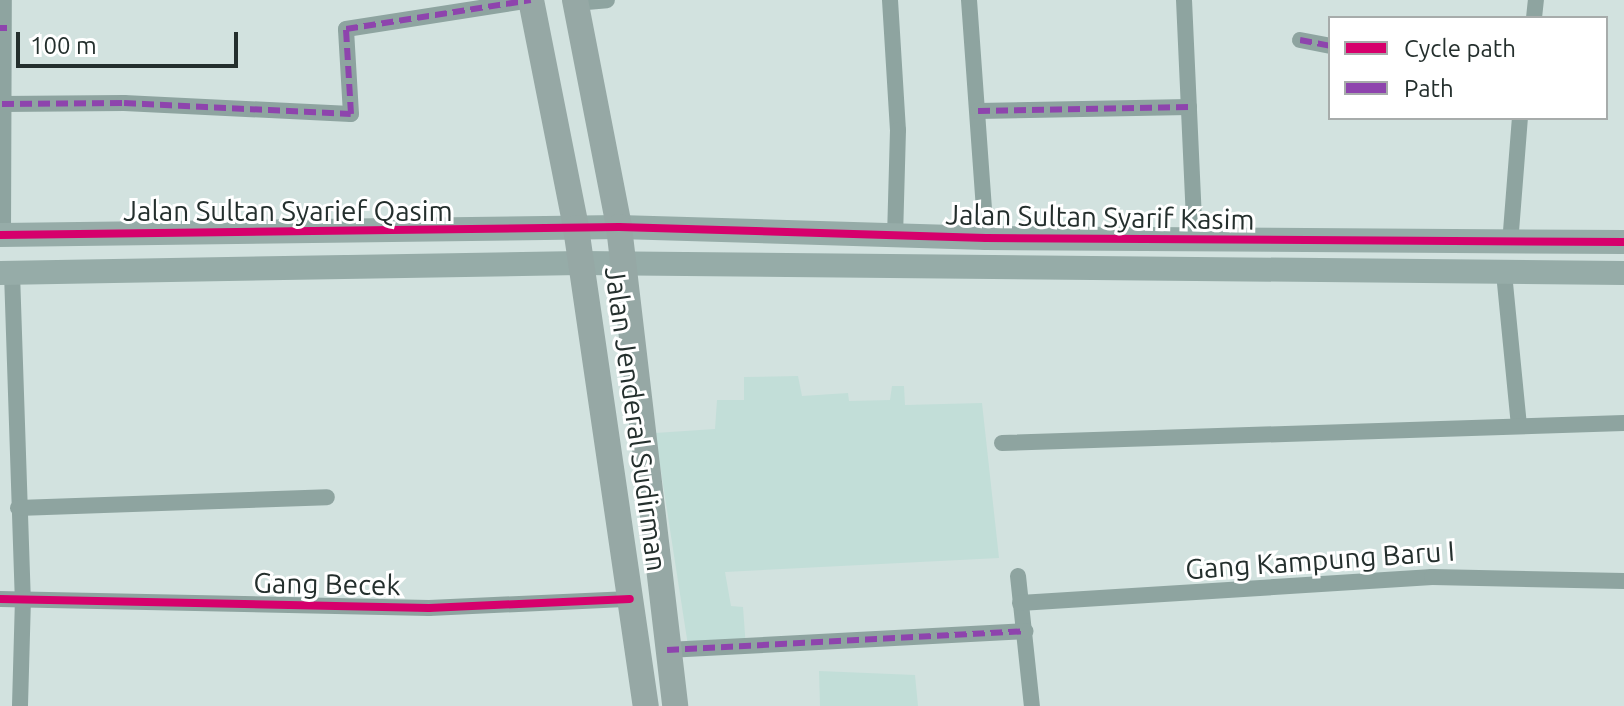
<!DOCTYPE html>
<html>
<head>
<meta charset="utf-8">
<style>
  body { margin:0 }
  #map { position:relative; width:1624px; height:706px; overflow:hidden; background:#d2e2df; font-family:Ubuntu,sans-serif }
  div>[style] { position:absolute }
  .built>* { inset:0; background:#c2ded8 }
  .street>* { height:16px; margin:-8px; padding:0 8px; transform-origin:8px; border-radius:8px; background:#8ea4a0 }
  .secondary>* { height:24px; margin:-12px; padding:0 12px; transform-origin:12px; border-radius:12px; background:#96aca8 }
  .primary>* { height:26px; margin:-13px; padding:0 13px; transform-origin:13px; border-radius:13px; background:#96a8a5 }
  .quiet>* { height:6px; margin-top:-3px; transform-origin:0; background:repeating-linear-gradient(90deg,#8e44ad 0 12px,transparent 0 18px) }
  .cycleway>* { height:8px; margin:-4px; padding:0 4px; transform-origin:4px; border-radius:4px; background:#d6006c }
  span { translate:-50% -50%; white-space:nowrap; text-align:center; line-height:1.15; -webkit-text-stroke:6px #fff; paint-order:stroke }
  .street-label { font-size:28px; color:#242f2d }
  .legend { position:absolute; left:1328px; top:16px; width:280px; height:104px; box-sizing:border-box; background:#fff; border:2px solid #a7acab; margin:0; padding:10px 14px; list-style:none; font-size:24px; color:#242f2d }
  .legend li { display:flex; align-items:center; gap:16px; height:40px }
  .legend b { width:40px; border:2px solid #a7acab }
  .scale { position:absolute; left:16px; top:32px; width:222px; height:36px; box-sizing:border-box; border:4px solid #242f2d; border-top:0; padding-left:10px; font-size:24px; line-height:28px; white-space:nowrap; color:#242f2d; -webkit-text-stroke:6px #fff; paint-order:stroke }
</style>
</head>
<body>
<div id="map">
  <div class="built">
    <i style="clip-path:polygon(798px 376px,802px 396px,848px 393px,849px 401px,890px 400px,892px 386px,904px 386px,905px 405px,982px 403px,999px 558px,725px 572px,731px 606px,743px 607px,746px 648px,689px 652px,655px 433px,715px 429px,717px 400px,744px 400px,744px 377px)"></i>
    <i style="clip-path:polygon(819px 671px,915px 675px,918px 706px,820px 706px)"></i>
  </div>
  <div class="street">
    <i style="left:890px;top:0;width:130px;rotate:86.5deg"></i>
    <i style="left:898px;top:130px;width:106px;rotate:91.6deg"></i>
    <i style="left:969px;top:0;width:239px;rotate:85.9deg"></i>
    <i style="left:1184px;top:0;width:240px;rotate:87.4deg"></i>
    <i style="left:575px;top:3px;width:32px;rotate:-5deg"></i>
    <i style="left:1534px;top:18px;width:18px;rotate:-84deg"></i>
    <i style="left:1300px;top:40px;width:31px;rotate:11deg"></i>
    <i style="left:2px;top:104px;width:122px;rotate:-0.5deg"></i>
    <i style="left:124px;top:103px;width:227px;rotate:2.8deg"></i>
    <i style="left:351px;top:114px;width:85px;rotate:-93.4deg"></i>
    <i style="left:346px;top:29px;width:187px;rotate:-8.9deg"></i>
    <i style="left:978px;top:111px;width:211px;rotate:-1.1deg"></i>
    <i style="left:3px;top:235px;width:235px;rotate:-89.8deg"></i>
    <i style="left:1510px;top:244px;width:126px;rotate:-85.5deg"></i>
    <i style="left:12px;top:273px;width:325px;rotate:88.1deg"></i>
    <i style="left:23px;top:598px;width:108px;rotate:91.6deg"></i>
    <i style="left:1504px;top:273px;width:153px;rotate:84.4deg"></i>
    <i style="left:1002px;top:443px;width:622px;rotate:-1.84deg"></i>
    <i style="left:18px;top:508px;width:309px;rotate:-2deg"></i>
    <i style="left:1018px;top:576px;width:131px;rotate:83.9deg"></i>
    <i style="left:0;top:599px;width:429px;rotate:1.2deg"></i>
    <i style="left:429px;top:608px;width:201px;rotate:-2.6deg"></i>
    <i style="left:1020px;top:603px;width:413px;rotate:-3.6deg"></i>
    <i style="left:1432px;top:577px;width:192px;rotate:1.2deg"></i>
    <i style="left:667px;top:650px;width:359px;rotate:-3deg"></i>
  </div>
  <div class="secondary">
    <i style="left:0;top:235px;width:619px;rotate:-0.74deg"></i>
    <i style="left:619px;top:227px;width:367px;rotate:1.7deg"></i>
    <i style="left:986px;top:238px;width:638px;rotate:0.36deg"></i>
    <i style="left:0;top:273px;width:580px;rotate:-0.99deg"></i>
    <i style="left:580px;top:263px;width:1044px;rotate:0.55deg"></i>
  </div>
  <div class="primary">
    <i style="left:531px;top:0;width:232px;rotate:78.8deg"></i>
    <i style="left:576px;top:228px;width:483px;rotate:81.7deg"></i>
    <i style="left:575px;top:0;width:231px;rotate:79deg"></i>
    <i style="left:619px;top:227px;width:482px;rotate:83.3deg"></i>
  </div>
  <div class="quiet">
    <i style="left:0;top:28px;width:7px"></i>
    <i style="left:1300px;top:40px;width:31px;rotate:11deg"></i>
    <i style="left:2px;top:104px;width:122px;rotate:-0.5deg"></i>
    <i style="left:124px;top:103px;width:227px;rotate:2.8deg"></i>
    <i style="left:351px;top:114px;width:85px;rotate:-93.4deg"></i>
    <i style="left:346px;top:29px;width:187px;rotate:-8.9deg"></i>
    <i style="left:978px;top:111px;width:211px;rotate:-1.1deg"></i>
    <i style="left:667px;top:650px;width:359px;rotate:-3deg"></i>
  </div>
  <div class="cycleway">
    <i style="left:0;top:235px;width:619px;rotate:-0.74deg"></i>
    <i style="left:619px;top:227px;width:367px;rotate:1.7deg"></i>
    <i style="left:986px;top:238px;width:638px;rotate:0.36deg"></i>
    <i style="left:0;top:599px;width:429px;rotate:1.2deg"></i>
    <i style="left:429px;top:608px;width:201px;rotate:-2.6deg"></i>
  </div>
  <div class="street-label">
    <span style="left:288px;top:211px">Jalan Sultan Syarief Qasim</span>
    <span style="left:1100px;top:217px;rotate:1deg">Jalan Sultan Syarif Kasim</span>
    <span style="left:636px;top:419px;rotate:82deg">Jalan Jenderal Sudirman</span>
    <span style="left:1320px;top:560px;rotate:-4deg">Gang Kampung Baru I</span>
    <span style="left:327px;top:584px;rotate:1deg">Gang Becek</span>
  </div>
  <ul class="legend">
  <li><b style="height:10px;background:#d6006c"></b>Cycle path</li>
  <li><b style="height:10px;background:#8e44ad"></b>Path</li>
  </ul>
  <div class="scale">100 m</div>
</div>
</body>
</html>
